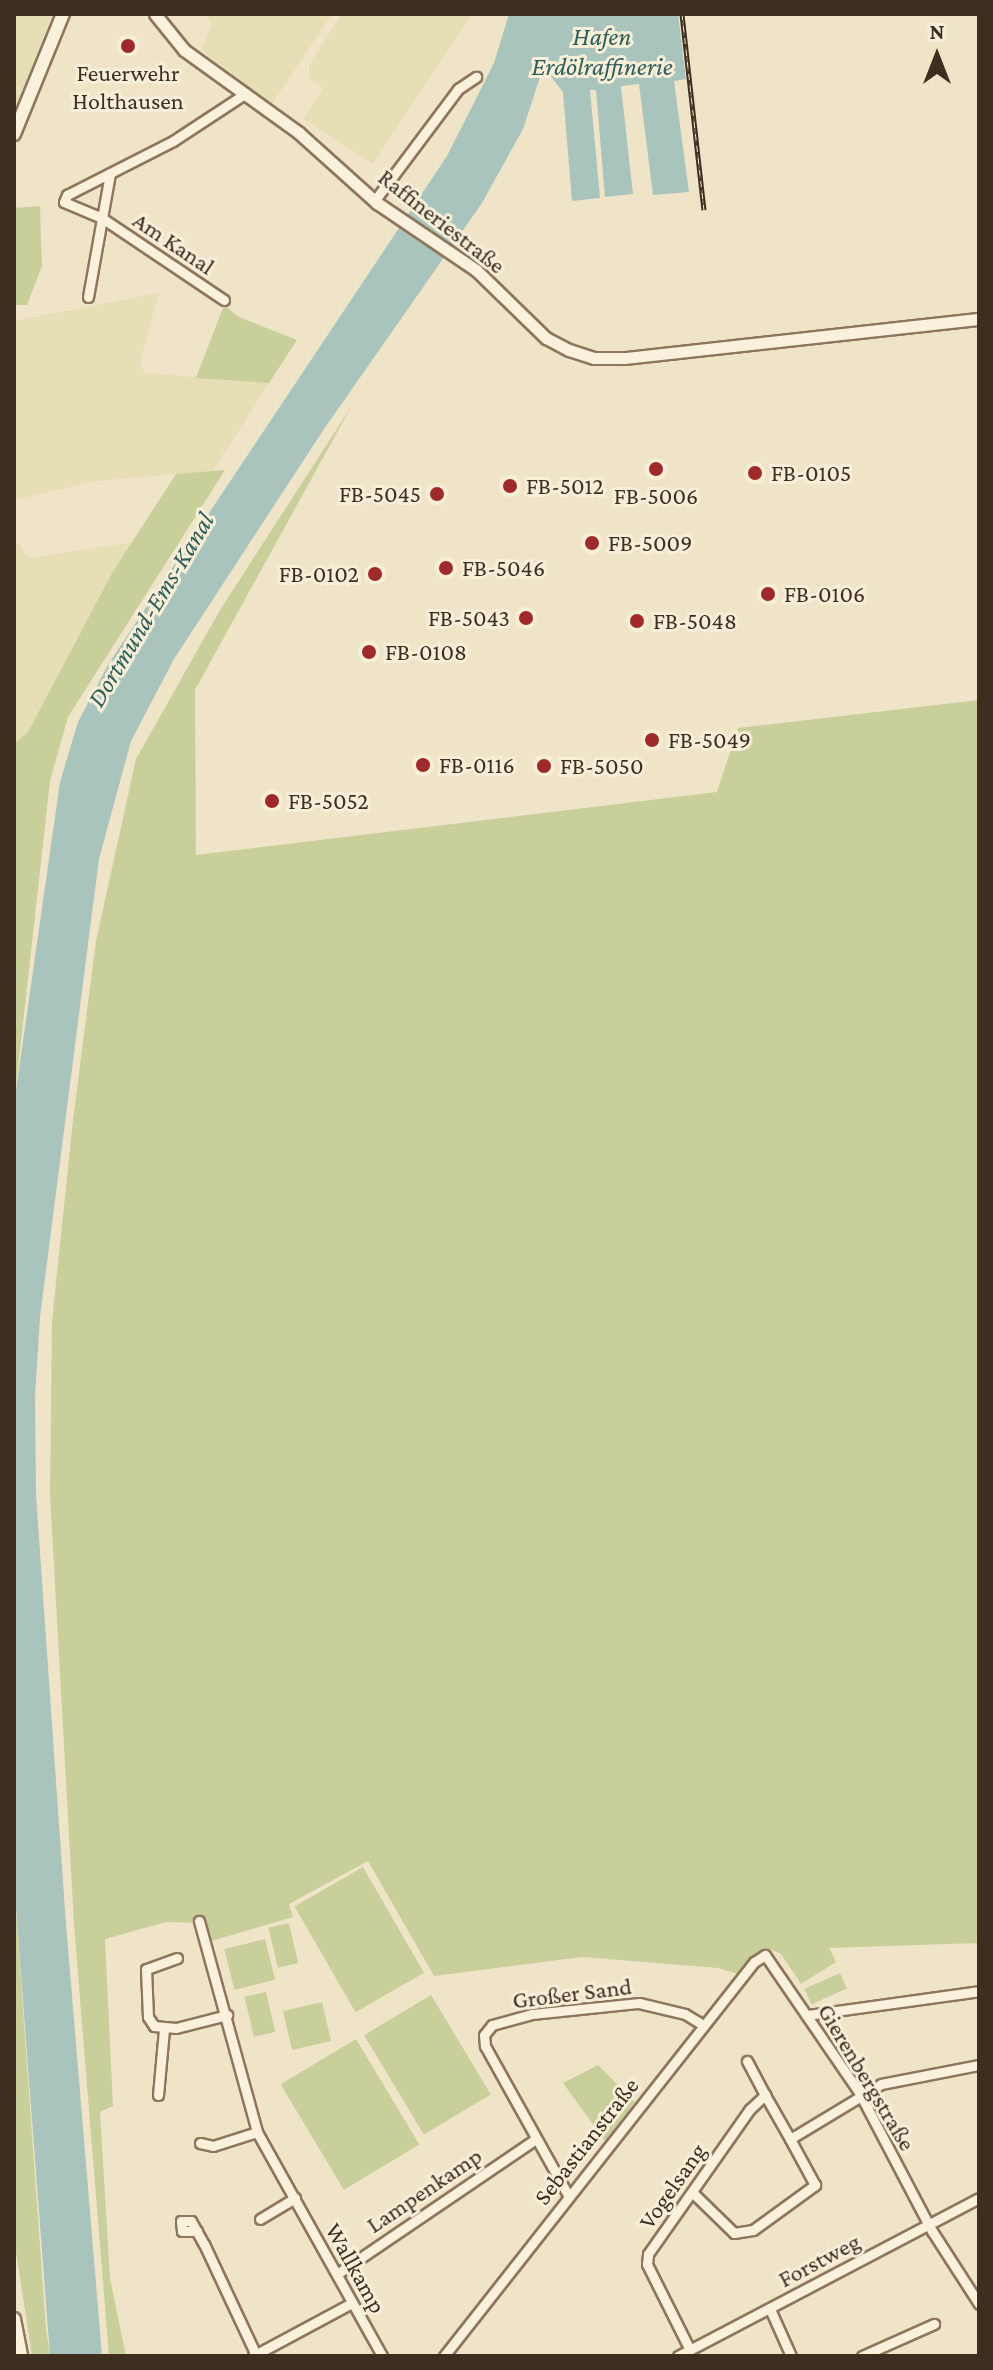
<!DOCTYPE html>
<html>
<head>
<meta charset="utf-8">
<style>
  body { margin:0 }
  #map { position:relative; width:993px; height:2370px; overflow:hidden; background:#f0e4c8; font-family:"Crimson Pro",serif }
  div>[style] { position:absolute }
  .farmland>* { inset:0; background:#e6deb5 }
  .green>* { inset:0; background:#c9cf9b; transform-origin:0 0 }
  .water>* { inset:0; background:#a9c4bc }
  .roads { filter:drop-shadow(2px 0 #8d765c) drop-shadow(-2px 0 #8d765c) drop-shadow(0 2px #8d765c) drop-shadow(0 -2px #8d765c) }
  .minor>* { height:9px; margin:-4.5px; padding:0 4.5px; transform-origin:4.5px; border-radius:4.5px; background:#faf1dc }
  .tertiary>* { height:11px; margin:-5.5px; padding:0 5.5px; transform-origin:5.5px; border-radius:5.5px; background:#faf1dc }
  .secondary>* { height:12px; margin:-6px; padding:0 6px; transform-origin:6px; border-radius:6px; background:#faf1dc }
  .rail>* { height:5px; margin-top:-2.5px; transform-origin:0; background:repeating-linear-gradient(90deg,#f7eed8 0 6px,#3d2e20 0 12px); box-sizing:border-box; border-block:2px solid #3d2e20 }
  .dots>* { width:22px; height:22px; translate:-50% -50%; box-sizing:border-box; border:4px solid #f7eed8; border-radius:50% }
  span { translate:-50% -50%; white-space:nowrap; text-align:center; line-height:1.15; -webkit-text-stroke:6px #f7eed8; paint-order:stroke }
  .poi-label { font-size:24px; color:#3d2e20 }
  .left { translate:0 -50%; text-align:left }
  .right { translate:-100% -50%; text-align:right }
  .street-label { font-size:24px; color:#3d2e20 }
  .water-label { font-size:26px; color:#2f5d5a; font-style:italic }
  .frame { position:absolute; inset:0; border:16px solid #3d2e20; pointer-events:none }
  .north { position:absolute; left:897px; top:16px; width:80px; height:80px; -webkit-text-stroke:6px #f7eed8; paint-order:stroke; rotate:0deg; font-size:22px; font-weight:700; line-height:32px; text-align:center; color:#3d2e20 }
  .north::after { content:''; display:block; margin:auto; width:28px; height:36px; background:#3d2e20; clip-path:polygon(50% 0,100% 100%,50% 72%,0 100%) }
</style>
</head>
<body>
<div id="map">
  <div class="farmland">
    <i style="clip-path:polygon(14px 14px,52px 14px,14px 116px)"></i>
    <i style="clip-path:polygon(205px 14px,332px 14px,272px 104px,201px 50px,212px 25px)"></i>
    <i style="clip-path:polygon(342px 14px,472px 14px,373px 164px,304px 119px,323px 88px,308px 77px,309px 65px)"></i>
    <i style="clip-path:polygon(159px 293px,140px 361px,144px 373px,269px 383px,213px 471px,95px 481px,14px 500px,14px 321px)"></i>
    <i style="clip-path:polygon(14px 538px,29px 558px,134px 542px,112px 573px,28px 732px,14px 744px)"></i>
  </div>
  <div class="green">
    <i style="clip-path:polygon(40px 206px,42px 266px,27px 305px,14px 305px,14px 208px)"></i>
    <i style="clip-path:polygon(224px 305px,239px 317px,297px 340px,269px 383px,196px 378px)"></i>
    <i style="clip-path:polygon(351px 407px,195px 690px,196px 855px,717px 792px,738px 728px,979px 700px,979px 1943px,829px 1948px,836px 1962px,801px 1984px,781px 1954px,770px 1949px,759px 1953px,738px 1974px,718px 1968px,582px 1957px,434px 1976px,368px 1861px,289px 1904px,293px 1917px,208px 1942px,201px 1923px,166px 1922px,105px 1939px,113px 2106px,100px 2112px,110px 2278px,126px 2356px,109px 2356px,74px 1925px,50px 1495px,52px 1321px,73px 1120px,96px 941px,136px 759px,220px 610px)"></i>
    <i style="clip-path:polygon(225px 470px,68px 717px,50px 781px,14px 1104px,14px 744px,28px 732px,112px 573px,176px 474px)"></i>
    <i style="left:363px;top:1867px;width:122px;height:79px;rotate:60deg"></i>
    <i style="clip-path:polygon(14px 1884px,46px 2329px,50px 2356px,32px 2356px,14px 2239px)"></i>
    <i style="left:289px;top:1923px;width:41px;height:21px;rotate:77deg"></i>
    <i style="left:265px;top:1939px;width:42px;height:42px;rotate:76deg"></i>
    <i style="left:840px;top:1973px;width:17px;height:39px;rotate:66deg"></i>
    <i style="left:266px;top:1992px;width:41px;height:22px;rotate:77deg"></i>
    <i style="left:431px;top:1995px;width:116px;height:78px;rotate:59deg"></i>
    <i style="left:322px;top:2002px;width:40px;height:40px;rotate:77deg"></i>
    <i style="left:356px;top:2039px;width:123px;height:88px;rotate:59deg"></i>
    <i style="clip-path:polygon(598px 2065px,635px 2102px,605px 2141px,563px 2083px)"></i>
  </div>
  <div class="water">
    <i style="clip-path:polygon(509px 14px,678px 14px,686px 79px,674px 81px,689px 192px,653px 195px,639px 84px,621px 86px,633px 194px,605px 197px,596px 90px,590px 90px,600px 198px,572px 201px,563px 92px,549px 74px,541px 74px,523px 129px,482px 203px,324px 429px,174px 659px,131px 741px,99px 859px,40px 1317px,35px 1397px,36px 1495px,66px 1924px,102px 2356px,50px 2356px,14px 1883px,14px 1104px,60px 782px,78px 722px,109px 663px,447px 156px,494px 63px)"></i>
  </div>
  <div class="roads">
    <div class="minor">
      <i style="left:375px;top:200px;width:139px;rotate:-53.2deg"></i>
      <i style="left:458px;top:89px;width:22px;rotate:-34deg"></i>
      <i style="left:88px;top:297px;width:126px;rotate:-79.9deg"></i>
      <i style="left:224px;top:300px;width:147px;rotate:-146.1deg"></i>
      <i style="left:102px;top:218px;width:41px;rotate:-157.2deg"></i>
      <i style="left:64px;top:202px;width:8px;rotate:-67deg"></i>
      <i style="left:67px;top:195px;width:119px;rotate:-27deg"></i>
      <i style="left:173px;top:141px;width:87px;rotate:-33.3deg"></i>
      <i style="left:199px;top:1921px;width:219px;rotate:74.6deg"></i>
      <i style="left:257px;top:2132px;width:257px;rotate:60.8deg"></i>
      <i style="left:177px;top:1958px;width:33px;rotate:160deg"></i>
      <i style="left:146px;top:1969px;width:48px;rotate:87.6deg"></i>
      <i style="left:148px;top:2017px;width:11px;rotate:56deg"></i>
      <i style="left:154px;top:2026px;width:22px;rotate:5deg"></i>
      <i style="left:176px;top:2028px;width:53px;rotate:-14.3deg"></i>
      <i style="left:807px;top:2015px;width:174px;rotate:-7.9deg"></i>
      <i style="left:747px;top:2061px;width:38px;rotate:62deg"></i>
      <i style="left:158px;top:2095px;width:66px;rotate:-84.8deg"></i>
      <i style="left:200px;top:2143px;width:13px;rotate:13deg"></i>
      <i style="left:213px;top:2146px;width:46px;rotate:-17.7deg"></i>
      <i style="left:693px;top:2193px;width:57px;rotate:44.3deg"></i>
      <i style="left:734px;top:2233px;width:19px;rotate:-9deg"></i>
      <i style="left:753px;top:2230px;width:77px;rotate:-36deg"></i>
      <i style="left:815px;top:2185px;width:52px;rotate:-118.5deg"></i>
      <i style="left:568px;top:2195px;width:171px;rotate:-119.1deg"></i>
      <i style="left:485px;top:2046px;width:11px;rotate:-95deg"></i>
      <i style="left:484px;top:2035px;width:13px;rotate:-51deg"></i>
      <i style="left:492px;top:2025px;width:41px;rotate:-15.4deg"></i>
      <i style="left:532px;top:2014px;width:108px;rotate:-5.9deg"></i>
      <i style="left:639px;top:2003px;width:47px;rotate:13.4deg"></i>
      <i style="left:685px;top:2014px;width:21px;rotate:31deg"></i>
      <i style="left:260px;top:2219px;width:41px;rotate:-31deg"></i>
      <i style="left:197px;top:2231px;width:15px;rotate:180deg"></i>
      <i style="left:182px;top:2231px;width:10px;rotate:-96deg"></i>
      <i style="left:181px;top:2221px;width:10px"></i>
      <i style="left:191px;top:2221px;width:26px;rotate:61deg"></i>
      <i style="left:204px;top:2244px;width:123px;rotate:64.9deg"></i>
      <i style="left:337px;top:2274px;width:238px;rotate:-34.2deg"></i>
      <i style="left:770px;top:2309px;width:51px;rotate:65.9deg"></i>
      <i style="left:690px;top:2350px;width:96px;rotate:-116.6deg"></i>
      <i style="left:647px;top:2264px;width:10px;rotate:-84deg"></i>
      <i style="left:648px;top:2254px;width:177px;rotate:-54.9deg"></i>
      <i style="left:750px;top:2109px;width:21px;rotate:-43deg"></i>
      <i style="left:765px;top:2095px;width:51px;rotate:60.4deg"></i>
      <i style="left:790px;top:2139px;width:106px;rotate:-31.1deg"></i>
      <i style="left:881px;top:2084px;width:100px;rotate:-11deg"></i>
      <i style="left:253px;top:2356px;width:112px;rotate:-28.2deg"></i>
      <i style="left:444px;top:2356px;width:501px;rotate:-51.8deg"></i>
      <i style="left:754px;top:1962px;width:13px;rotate:-32deg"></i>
      <i style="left:765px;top:1955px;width:168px;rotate:55.6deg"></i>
      <i style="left:860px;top:2094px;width:155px;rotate:62.3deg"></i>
      <i style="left:932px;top:2231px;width:87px;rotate:57.2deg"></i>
      <i style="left:678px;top:2356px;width:340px;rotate:-27.7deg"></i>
      <i style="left:862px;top:2356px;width:79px;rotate:-24deg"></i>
    </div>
    <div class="tertiary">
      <i style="left:155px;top:14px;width:46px;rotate:51.1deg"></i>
      <i style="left:184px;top:50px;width:142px;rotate:35.8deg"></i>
      <i style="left:299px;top:133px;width:105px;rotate:41.9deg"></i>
      <i style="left:377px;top:203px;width:120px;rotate:34.1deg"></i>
      <i style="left:476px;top:270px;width:98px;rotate:44.2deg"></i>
      <i style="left:546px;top:338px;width:26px;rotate:28deg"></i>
      <i style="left:569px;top:350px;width:26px;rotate:18deg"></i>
      <i style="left:594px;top:358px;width:31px"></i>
      <i style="left:625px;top:358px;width:356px;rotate:-6.3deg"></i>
    </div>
    <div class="secondary">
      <i style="left:14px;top:134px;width:130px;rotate:-67.8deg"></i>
      <i style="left:14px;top:2319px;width:38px;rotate:79deg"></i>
    </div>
  </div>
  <div class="rail">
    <i style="left:682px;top:14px;width:197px;rotate:83.6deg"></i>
  </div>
  <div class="dots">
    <i style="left:128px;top:46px;background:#9e2a2b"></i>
    <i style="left:656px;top:469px;background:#9e2a2b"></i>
    <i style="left:755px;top:473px;background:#9e2a2b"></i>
    <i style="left:510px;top:486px;background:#9e2a2b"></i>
    <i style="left:437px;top:494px;background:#9e2a2b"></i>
    <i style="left:592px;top:543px;background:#9e2a2b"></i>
    <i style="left:446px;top:568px;background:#9e2a2b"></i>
    <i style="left:375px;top:574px;background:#9e2a2b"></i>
    <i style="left:768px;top:594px;background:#9e2a2b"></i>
    <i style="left:526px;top:618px;background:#9e2a2b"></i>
    <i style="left:637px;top:621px;background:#9e2a2b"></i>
    <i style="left:369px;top:652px;background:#9e2a2b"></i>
    <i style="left:652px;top:740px;background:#9e2a2b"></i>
    <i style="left:423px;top:765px;background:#9e2a2b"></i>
    <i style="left:544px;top:766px;background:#9e2a2b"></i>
    <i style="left:272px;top:801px;background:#9e2a2b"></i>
  </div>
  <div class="poi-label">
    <span style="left:128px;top:87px">Feuerwehr<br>Holthausen</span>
    <span class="left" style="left:771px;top:473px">FB-0105</span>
    <span class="left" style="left:526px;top:486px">FB-5012</span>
    <span class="right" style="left:421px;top:494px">FB-5045</span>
    <span style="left:656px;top:496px">FB-5006</span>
    <span class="left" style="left:608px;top:543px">FB-5009</span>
    <span class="left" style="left:462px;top:568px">FB-5046</span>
    <span class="right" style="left:359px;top:574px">FB-0102</span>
    <span class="left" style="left:784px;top:594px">FB-0106</span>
    <span class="right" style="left:510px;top:618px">FB-5043</span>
    <span class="left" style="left:653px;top:621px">FB-5048</span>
    <span class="left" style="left:385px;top:652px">FB-0108</span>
    <span class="left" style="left:668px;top:740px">FB-5049</span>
    <span class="left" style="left:439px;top:765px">FB-0116</span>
    <span class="left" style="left:560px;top:766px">FB-5050</span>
    <span class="left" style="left:288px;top:801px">FB-5052</span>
  </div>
  <div class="street-label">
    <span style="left:442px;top:221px;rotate:38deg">Raffineriestraße</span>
    <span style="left:174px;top:243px;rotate:34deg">Am Kanal</span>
    <span style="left:572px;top:1993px;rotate:-7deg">Großer Sand</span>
    <span style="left:867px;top:2077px;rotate:59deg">Gierenbergstraße</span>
    <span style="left:586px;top:2141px;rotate:-52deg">Sebastianstraße</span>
    <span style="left:672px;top:2186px;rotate:-55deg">Vogelsang</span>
    <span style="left:424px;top:2190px;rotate:-34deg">Lampenkamp</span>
    <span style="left:819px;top:2260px;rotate:-28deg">Forstweg</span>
    <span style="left:356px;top:2268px;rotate:61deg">Wallkamp</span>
  </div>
  <div class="water-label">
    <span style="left:602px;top:52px">Hafen<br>Erdölraffinerie</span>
    <span style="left:151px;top:610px;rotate:-59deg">Dortmund-Ems-Kanal</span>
  </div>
  <div class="frame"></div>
  <div class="north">N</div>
</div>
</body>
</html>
